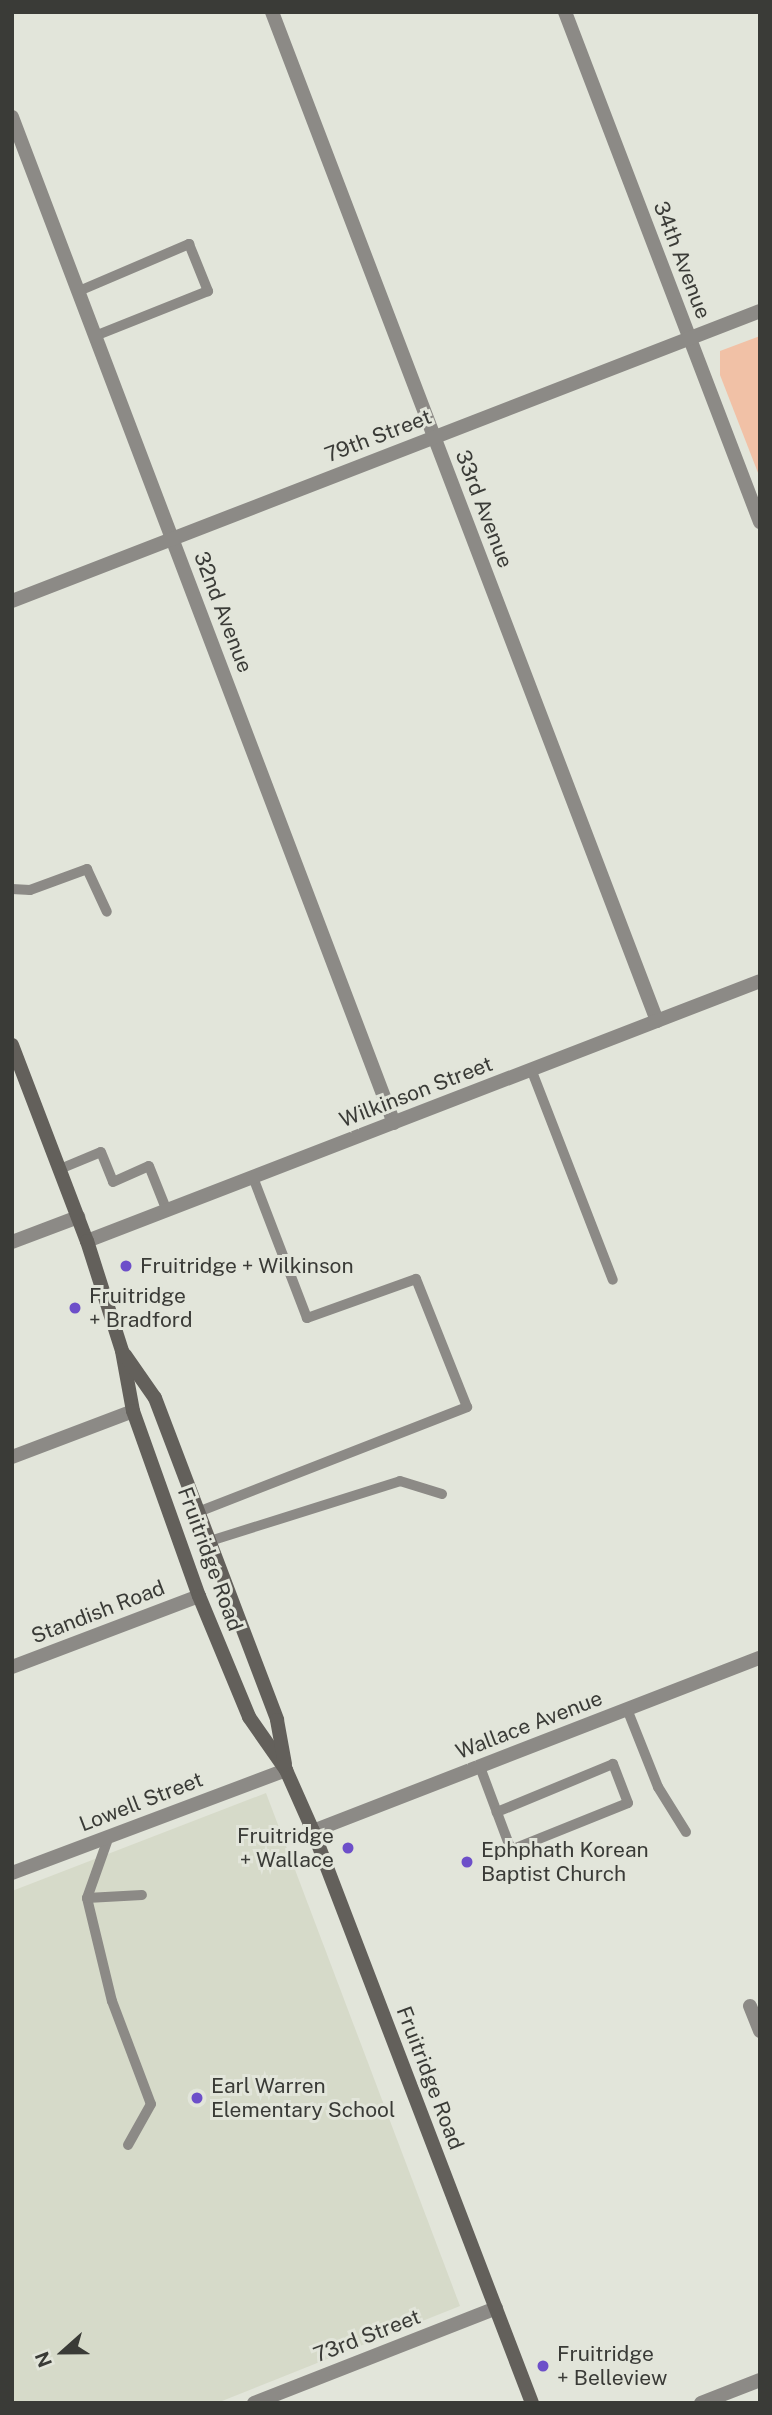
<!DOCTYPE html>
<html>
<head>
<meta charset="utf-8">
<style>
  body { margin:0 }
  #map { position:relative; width:772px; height:2415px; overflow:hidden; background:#e2e5da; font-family:"Public Sans",sans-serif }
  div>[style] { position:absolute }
  .built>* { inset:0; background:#d6dac9 }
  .green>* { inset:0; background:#f1c1a6 }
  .lane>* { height:10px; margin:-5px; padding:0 5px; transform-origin:5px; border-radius:5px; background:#8c8a86 }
  .street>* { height:14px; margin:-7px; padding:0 7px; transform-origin:7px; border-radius:7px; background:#8c8a86 }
  .secondary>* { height:14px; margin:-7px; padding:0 7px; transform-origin:7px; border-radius:7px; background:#63605b }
  .dots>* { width:19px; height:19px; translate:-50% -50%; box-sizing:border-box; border:4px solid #e2e5da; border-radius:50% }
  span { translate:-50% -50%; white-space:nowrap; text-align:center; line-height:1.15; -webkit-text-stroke:6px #e2e5da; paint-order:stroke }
  .street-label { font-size:21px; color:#3a3b37 }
  .poi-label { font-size:21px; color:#3a3b37 }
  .left { translate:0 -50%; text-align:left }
  .right { translate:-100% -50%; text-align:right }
  .frame { position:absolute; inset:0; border:14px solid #3a3b37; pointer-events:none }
  .north { position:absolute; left:28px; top:2317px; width:70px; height:70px; -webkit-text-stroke:5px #e2e5da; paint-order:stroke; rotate:249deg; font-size:19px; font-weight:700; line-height:28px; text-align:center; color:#3a3b37 }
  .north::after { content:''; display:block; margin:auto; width:24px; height:32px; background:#3a3b37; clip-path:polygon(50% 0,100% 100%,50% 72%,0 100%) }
</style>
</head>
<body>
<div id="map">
  <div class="built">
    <i style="clip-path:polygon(266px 1793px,460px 2306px,217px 2403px,12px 2403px,12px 1891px)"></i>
  </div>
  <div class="green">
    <i style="clip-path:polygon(760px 336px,760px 478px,720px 375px,720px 351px)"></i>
  </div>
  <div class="lane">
    <i style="left:79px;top:291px;width:120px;rotate:-23.1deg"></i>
    <i style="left:189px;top:244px;width:51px;rotate:68deg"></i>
    <i style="left:208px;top:291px;width:122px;rotate:158.3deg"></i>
    <i style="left:12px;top:889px;width:18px;rotate:3deg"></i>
    <i style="left:30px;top:890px;width:61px;rotate:-20.2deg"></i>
    <i style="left:87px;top:869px;width:47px;rotate:65.1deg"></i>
    <i style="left:531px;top:1069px;width:226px;rotate:68.8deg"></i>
    <i style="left:60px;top:1169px;width:44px;rotate:-22.5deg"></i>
    <i style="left:101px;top:1152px;width:32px;rotate:68deg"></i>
    <i style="left:113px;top:1182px;width:39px;rotate:-24deg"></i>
    <i style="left:149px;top:1166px;width:48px;rotate:68.2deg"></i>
    <i style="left:198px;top:1512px;width:289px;rotate:-21.3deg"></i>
    <i style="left:467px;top:1407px;width:138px;rotate:-111.7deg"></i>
    <i style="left:416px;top:1279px;width:116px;rotate:160.3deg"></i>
    <i style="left:307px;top:1318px;width:151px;rotate:-111deg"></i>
    <i style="left:210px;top:1541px;width:199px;rotate:-17.5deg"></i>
    <i style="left:400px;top:1481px;width:44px;rotate:17.2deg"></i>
    <i style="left:627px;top:1709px;width:84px;rotate:68.3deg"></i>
    <i style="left:658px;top:1787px;width:53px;rotate:58.1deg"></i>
    <i style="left:480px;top:1767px;width:89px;rotate:69.5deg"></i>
    <i style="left:511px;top:1850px;width:126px;rotate:-21.9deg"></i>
    <i style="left:628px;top:1803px;width:42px;rotate:-111deg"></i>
    <i style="left:613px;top:1764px;width:126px;rotate:157.5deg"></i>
    <i style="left:109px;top:1836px;width:66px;rotate:109.5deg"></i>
    <i style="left:87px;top:1898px;width:106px;rotate:76.4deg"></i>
    <i style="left:112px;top:2001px;width:110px;rotate:69.3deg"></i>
    <i style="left:151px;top:2104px;width:47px;rotate:119.3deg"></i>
    <i style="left:87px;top:1898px;width:55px;rotate:-3.1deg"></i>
  </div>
  <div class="street">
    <i style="left:272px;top:12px;width:1080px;rotate:69.11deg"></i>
    <i style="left:565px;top:12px;width:546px;rotate:69.08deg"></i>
    <i style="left:12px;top:117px;width:1076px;rotate:69.21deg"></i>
    <i style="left:12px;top:601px;width:802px;rotate:-21.19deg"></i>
    <i style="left:87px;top:1241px;width:721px;rotate:-21.12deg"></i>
    <i style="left:12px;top:1242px;width:71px;rotate:-20.7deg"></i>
    <i style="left:12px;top:1457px;width:129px;rotate:-20.8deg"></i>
    <i style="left:12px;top:1667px;width:200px;rotate:-20.8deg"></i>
    <i style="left:313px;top:1831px;width:479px;rotate:-21.2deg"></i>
    <i style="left:12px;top:1873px;width:293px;rotate:-20.6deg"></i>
    <i style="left:750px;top:2006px;width:27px;rotate:68deg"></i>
    <i style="left:254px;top:2403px;width:260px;rotate:-21.4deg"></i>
    <i style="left:701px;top:2403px;width:63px;rotate:-21.3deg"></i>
  </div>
  <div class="secondary">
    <i style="left:12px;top:1045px;width:210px;rotate:69.1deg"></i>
    <i style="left:87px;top:1241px;width:115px;rotate:72.3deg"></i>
    <i style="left:122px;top:1351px;width:61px;rotate:79.6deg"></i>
    <i style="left:133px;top:1411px;width:196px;rotate:70.4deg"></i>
    <i style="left:199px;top:1596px;width:131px;rotate:67.5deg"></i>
    <i style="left:249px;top:1717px;width:65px;rotate:55.1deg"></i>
    <i style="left:286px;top:1770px;width:67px;rotate:66.1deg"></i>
    <i style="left:313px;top:1831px;width:612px;rotate:69.05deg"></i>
    <i style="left:125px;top:1355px;width:52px;rotate:55.1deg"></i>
    <i style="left:155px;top:1398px;width:344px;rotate:69.2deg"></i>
    <i style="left:277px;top:1720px;width:45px;rotate:79.7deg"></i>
  </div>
  <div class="dots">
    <i style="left:126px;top:1266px;background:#6d4fc9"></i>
    <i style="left:75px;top:1308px;background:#6d4fc9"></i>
    <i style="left:348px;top:1848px;background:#6d4fc9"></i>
    <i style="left:467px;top:1862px;background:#6d4fc9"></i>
    <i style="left:197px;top:2098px;background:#6d4fc9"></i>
    <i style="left:543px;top:2366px;background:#6d4fc9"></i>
  </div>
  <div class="street-label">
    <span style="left:682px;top:260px;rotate:69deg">34th Avenue</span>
    <span style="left:378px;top:436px;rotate:-21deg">79th Street</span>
    <span style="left:484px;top:509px;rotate:69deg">33rd Avenue</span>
    <span style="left:223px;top:612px;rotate:69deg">32nd Avenue</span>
    <span style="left:416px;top:1092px;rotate:-21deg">Wilkinson Street</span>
    <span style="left:210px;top:1559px;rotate:70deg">Fruitridge Road</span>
    <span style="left:98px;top:1612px;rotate:-21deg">Standish Road</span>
    <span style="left:529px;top:1725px;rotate:-21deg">Wallace Avenue</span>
    <span style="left:141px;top:1802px;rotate:-21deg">Lowell Street</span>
    <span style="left:430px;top:2078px;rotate:69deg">Fruitridge Road</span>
    <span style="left:367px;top:2336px;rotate:-21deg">73rd Street</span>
  </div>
  <div class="poi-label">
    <span class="left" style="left:140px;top:1266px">Fruitridge + Wilkinson</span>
    <span class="left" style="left:89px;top:1308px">Fruitridge<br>+ Bradford</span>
    <span class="right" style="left:334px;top:1848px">Fruitridge<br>+ Wallace</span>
    <span class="left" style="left:481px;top:1862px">Ephphath Korean<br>Baptist Church</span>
    <span class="left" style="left:211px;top:2098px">Earl Warren<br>Elementary School</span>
    <span class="left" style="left:557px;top:2366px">Fruitridge<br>+ Belleview</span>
  </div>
  <div class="frame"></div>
  <div class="north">N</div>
</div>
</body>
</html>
